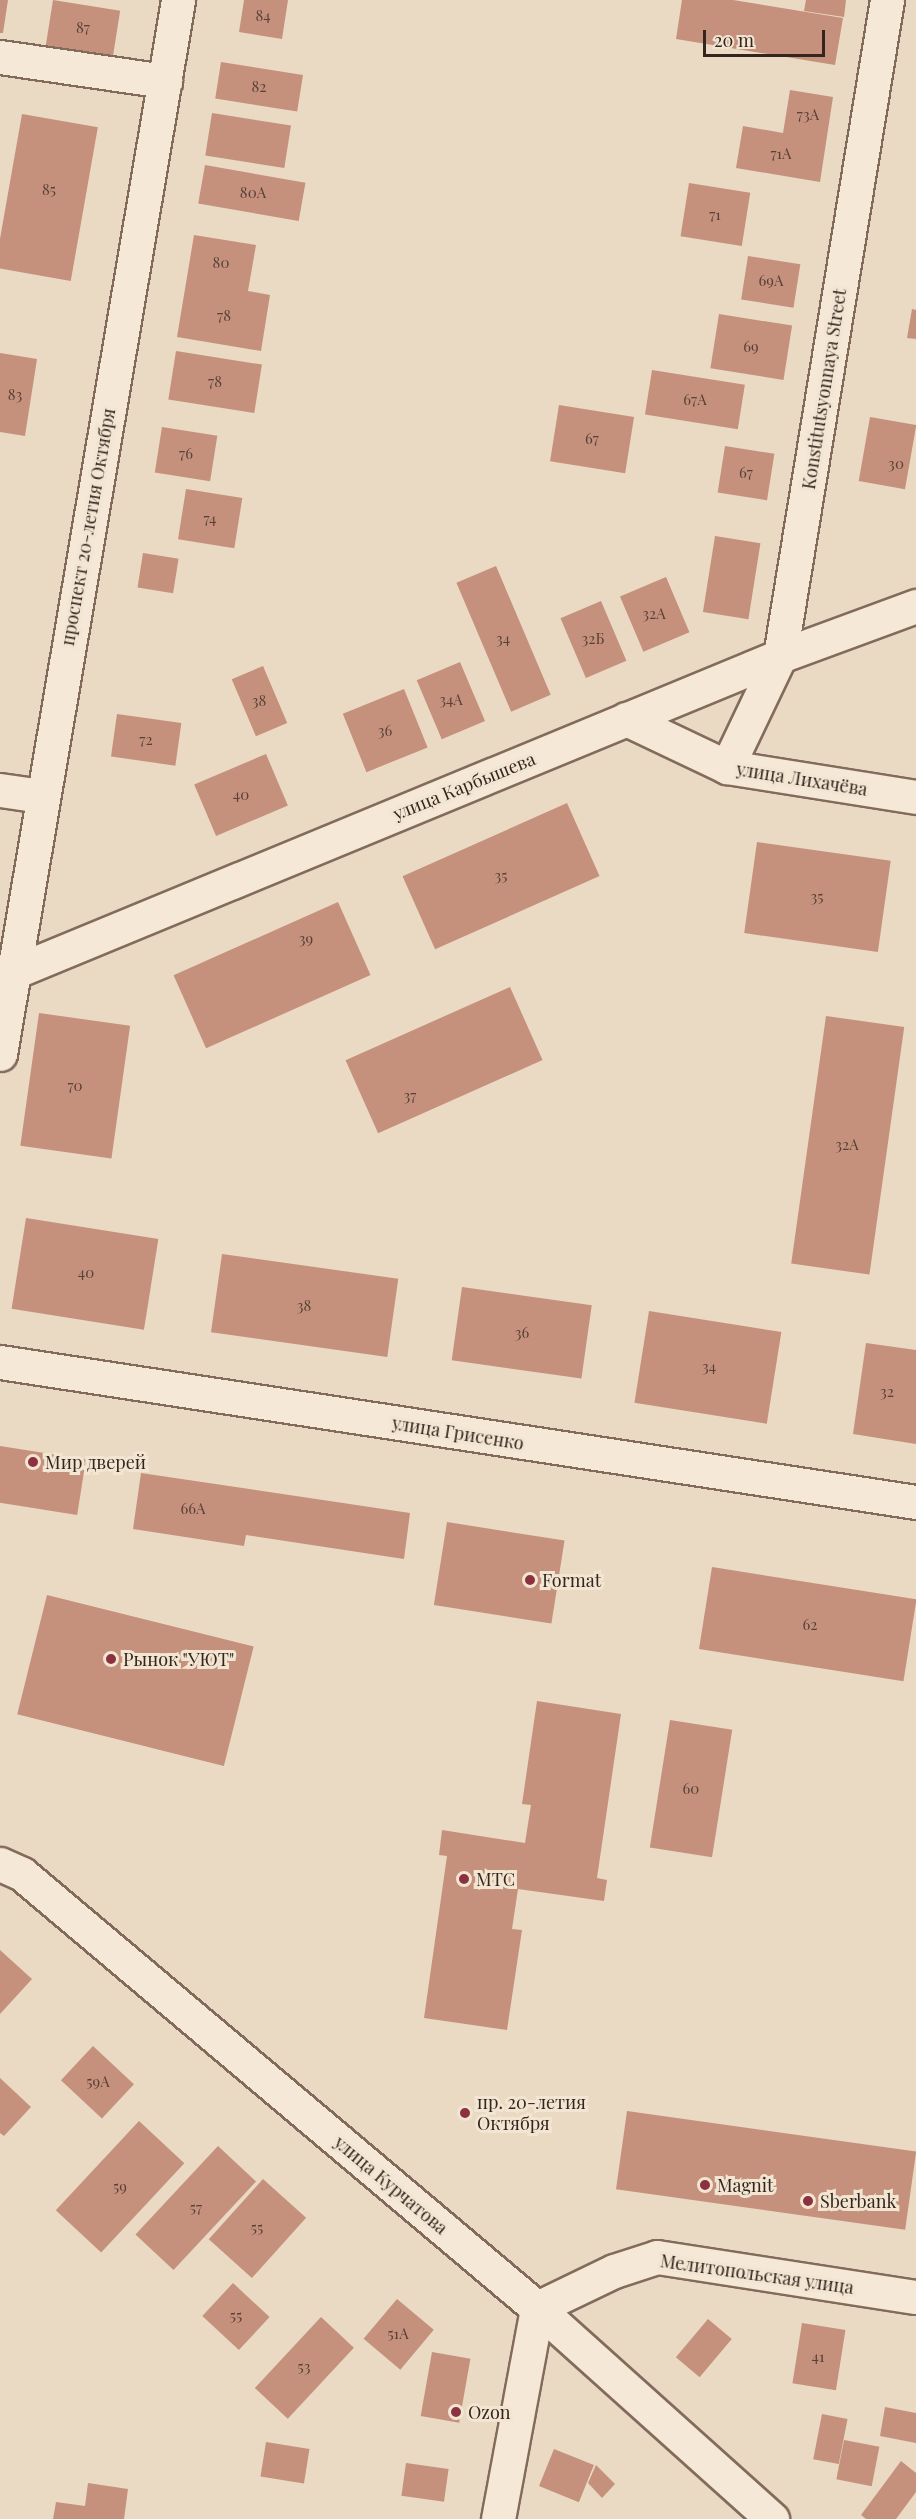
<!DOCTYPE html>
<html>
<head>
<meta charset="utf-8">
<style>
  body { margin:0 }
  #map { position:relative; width:916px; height:2519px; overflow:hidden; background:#ead9c3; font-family:"Playfair Display",serif }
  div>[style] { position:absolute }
  .building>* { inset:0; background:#c5917d; transform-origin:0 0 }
  .roads { filter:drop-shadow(2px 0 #836b5c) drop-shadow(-2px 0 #836b5c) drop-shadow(0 2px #836b5c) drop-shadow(0 -2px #836b5c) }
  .street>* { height:33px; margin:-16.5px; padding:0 16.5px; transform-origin:16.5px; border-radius:16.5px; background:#f5e8d6 }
  .secondary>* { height:33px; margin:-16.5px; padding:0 16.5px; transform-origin:16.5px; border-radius:16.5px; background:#f5e8d6 }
  .dots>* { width:16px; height:16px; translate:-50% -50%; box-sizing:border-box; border:3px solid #f2e5d2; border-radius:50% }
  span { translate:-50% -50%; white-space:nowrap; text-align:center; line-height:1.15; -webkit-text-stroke:6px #f2e5d2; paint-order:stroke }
  .number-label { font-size:15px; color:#584136 }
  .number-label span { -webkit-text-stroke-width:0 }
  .street-label { font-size:18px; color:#34261e }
  .poi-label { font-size:18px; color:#34261e }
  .left { translate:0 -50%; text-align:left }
  .scale { position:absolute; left:703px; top:30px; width:122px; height:27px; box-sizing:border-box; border:3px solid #34261e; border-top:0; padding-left:8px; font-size:18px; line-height:21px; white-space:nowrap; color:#34261e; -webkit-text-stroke:4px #f2e5d2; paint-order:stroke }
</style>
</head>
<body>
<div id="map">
  <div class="building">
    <i style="clip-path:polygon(0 0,8px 0,3px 33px,0 33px)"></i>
    <i style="left:53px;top:0;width:68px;height:46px;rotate:9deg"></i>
    <i style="clip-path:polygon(244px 0,288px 0,282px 39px,239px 32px)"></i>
    <i style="clip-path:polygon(682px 0,733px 0,843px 18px,835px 65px,676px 39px)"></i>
    <i style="clip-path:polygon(806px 0,846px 0,844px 17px,804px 11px)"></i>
    <i style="left:221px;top:62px;width:83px;height:37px;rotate:9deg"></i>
    <i style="clip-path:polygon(790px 90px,833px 97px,820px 182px,736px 168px,743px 126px,783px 133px)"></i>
    <i style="left:212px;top:113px;width:80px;height:43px;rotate:9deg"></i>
    <i style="left:22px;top:114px;width:77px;height:156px;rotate:10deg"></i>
    <i style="left:205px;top:165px;width:102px;height:39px;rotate:10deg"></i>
    <i style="left:689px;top:183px;width:62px;height:54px;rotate:9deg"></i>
    <i style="clip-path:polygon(194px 235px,256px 245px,248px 291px,270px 295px,261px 351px,177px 337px)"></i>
    <i style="left:748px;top:256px;width:53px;height:44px;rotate:9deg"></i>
    <i style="clip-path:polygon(912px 309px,916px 310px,916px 339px,907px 338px)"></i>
    <i style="left:719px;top:314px;width:74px;height:55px;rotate:9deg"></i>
    <i style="left:176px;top:351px;width:87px;height:49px;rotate:9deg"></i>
    <i style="clip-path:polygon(0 353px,37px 359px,25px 436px,0 432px)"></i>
    <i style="left:652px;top:370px;width:94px;height:45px;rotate:9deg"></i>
    <i style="left:559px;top:405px;width:76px;height:57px;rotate:9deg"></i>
    <i style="left:870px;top:417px;width:47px;height:65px;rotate:10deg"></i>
    <i style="left:162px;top:427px;width:56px;height:46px;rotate:9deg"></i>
    <i style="left:725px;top:446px;width:50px;height:47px;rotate:9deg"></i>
    <i style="left:186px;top:489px;width:57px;height:51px;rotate:9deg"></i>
    <i style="left:715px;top:536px;width:46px;height:77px;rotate:9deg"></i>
    <i style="left:143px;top:553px;width:36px;height:35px;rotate:9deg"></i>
    <i style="left:496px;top:566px;width:140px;height:43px;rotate:67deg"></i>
    <i style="left:666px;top:577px;width:60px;height:50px;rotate:67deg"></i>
    <i style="left:601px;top:601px;width:65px;height:44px;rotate:67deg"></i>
    <i style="left:460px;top:662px;width:64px;height:47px;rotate:67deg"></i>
    <i style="left:263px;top:666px;width:62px;height:34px;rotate:67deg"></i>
    <i style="left:404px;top:689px;width:63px;height:66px;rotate:68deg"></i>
    <i style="left:117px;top:714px;width:65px;height:43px;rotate:8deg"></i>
    <i style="left:266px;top:754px;width:56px;height:78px;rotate:67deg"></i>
    <i style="left:567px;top:803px;width:80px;height:180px;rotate:66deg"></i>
    <i style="left:757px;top:842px;width:135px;height:92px;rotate:8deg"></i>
    <i style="left:338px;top:902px;width:80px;height:180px;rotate:66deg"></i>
    <i style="left:510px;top:987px;width:80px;height:180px;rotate:66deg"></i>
    <i style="left:39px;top:1013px;width:92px;height:134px;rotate:8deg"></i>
    <i style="left:826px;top:1016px;width:79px;height:250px;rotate:8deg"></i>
    <i style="left:26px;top:1218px;width:134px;height:92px;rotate:9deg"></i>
    <i style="left:222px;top:1254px;width:178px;height:79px;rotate:8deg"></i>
    <i style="left:462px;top:1287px;width:131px;height:74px;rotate:8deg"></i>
    <i style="left:649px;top:1311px;width:134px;height:93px;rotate:9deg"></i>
    <i style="clip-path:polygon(866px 1343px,916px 1350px,916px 1444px,853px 1434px)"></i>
    <i style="left:0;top:1446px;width:87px;height:56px;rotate:9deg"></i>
    <i style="clip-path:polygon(141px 1473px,410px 1513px,404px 1559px,246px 1535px,244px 1546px,133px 1529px)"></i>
    <i style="left:447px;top:1522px;width:119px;height:84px;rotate:9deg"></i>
    <i style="left:712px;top:1567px;width:207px;height:83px;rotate:9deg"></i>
    <i style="left:47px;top:1595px;width:213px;height:123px;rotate:14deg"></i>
    <i style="clip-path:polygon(537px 1701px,621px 1714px,597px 1878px,607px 1880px,604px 1901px,518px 1889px,512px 1929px,522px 1930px,507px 2030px,424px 2018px,447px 1856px,439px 1855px,442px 1830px,525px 1843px,531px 1805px,522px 1804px)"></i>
    <i style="left:670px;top:1720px;width:63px;height:129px;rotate:9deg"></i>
    <i style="clip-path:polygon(0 1950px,32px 1979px,0 2014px)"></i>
    <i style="left:93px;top:2046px;width:56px;height:47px;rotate:43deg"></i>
    <i style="clip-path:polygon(0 2078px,31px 2107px,4px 2136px,0 2133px)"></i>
    <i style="left:627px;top:2111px;width:292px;height:79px;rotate:8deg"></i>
    <i style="left:139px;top:2121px;width:62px;height:122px;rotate:43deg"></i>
    <i style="left:218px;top:2146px;width:52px;height:121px;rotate:43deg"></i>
    <i style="left:263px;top:2179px;width:58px;height:81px;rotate:42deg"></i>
    <i style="left:233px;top:2283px;width:50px;height:45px;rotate:43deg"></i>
    <i style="left:397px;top:2299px;width:48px;height:52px;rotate:40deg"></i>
    <i style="left:321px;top:2317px;width:45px;height:97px;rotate:43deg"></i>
    <i style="left:708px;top:2319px;width:31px;height:50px;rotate:40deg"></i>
    <i style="left:802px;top:2323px;width:44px;height:61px;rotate:9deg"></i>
    <i style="left:432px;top:2352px;width:39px;height:65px;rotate:10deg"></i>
    <i style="clip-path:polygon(885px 2407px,916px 2413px,916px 2443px,880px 2436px)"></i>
    <i style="left:822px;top:2414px;width:26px;height:46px;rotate:11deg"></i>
    <i style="left:844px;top:2440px;width:36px;height:40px;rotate:11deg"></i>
    <i style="left:266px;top:2442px;width:44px;height:35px;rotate:9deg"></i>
    <i style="left:554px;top:2449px;width:43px;height:40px;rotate:22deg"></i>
    <i style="clip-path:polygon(901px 2461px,916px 2473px,916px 2492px,896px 2519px,866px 2519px,861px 2515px)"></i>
    <i style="left:406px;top:2463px;width:43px;height:33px;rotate:8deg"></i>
    <i style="clip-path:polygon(596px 2465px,615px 2484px,602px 2498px,588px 2483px)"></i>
    <i style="clip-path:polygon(88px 2483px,128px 2489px,124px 2519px,53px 2519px,56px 2502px,85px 2506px)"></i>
  </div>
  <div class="roads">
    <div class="street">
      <i style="left:0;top:57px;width:167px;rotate:8.3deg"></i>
      <i style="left:626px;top:719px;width:112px;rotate:25.4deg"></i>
      <i style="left:727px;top:767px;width:191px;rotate:9deg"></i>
      <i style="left:727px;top:767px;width:123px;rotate:-64.5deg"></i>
      <i style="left:780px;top:656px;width:665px;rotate:-80.74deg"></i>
      <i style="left:0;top:790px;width:41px;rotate:8.3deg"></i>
      <i style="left:14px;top:972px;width:829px;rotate:-22.42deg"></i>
      <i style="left:780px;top:656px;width:145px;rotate:-20.2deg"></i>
      <i style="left:0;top:1362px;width:927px;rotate:8.69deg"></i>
      <i style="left:498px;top:2519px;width:215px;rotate:-79.5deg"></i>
      <i style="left:537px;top:2308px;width:85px;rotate:-25.7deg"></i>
      <i style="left:614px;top:2271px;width:45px;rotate:-18deg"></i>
      <i style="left:657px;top:2257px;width:262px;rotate:8.8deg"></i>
    </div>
    <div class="secondary">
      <i style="left:0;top:1054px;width:1069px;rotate:-80.41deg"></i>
      <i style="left:0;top:1864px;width:24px;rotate:24deg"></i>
      <i style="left:22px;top:1874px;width:673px;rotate:40.12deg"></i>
      <i style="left:537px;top:2308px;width:316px;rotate:41.9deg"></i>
    </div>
  </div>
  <div class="dots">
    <i style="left:33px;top:1462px;background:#8c313e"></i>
    <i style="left:530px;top:1580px;background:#8c313e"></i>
    <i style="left:111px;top:1659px;background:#8c313e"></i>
    <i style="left:464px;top:1879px;background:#8c313e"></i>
    <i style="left:465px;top:2113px;background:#8c313e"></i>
    <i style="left:705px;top:2185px;background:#8c313e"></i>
    <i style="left:808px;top:2201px;background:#8c313e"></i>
    <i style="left:456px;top:2412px;background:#8c313e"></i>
  </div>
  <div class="number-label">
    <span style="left:263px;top:16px">84</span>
    <span style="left:83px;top:28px">87</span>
    <span style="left:259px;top:87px">82</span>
    <span style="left:808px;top:115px">73А</span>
    <span style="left:781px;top:154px">71А</span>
    <span style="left:49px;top:190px">85</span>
    <span style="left:253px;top:193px">80А</span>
    <span style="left:715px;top:215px">71</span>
    <span style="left:221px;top:263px">80</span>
    <span style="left:771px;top:281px">69А</span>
    <span style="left:224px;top:316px">78</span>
    <span style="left:751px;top:347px">69</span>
    <span style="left:215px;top:382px">78</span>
    <span style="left:15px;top:395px">83</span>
    <span style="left:695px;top:400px">67А</span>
    <span style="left:592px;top:439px">67</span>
    <span style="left:186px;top:454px">76</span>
    <span style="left:896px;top:464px">30</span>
    <span style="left:746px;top:473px">67</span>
    <span style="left:210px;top:519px">74</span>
    <span style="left:654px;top:614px">32А</span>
    <span style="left:503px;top:639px">34</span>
    <span style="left:593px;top:639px">32Б</span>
    <span style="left:451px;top:700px">34А</span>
    <span style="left:259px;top:701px">38</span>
    <span style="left:385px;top:731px">36</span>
    <span style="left:146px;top:740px">72</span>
    <span style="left:241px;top:795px">40</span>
    <span style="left:501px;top:876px">35</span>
    <span style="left:817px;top:897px">35</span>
    <span style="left:306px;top:939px">39</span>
    <span style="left:75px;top:1086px">70</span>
    <span style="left:410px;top:1096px">37</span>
    <span style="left:847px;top:1145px">32А</span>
    <span style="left:86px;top:1273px">40</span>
    <span style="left:304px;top:1306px">38</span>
    <span style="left:522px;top:1333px">36</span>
    <span style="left:709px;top:1367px">34</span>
    <span style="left:887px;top:1392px">32</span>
    <span style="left:193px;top:1509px">66А</span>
    <span style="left:810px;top:1625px">62</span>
    <span style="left:691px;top:1789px">60</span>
    <span style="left:98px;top:2082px">59А</span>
    <span style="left:120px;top:2187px">59</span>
    <span style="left:196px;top:2208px">57</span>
    <span style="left:257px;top:2228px">55</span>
    <span style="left:236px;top:2316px">55</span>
    <span style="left:398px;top:2334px">51А</span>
    <span style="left:818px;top:2357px">41</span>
    <span style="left:304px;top:2367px">53</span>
  </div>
  <div class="street-label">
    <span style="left:824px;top:389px;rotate:-81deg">Konstitutsyonnaya Street</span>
    <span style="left:88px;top:527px;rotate:-80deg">проспект 20-летия Октября</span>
    <span style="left:802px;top:779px;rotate:9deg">улица Лихачёва</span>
    <span style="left:464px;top:786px;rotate:-22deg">улица Карбышева</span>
    <span style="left:458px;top:1433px;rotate:9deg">улица Грисенко</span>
    <span style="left:391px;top:2185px;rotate:40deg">улица Курчатова</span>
    <span style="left:757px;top:2274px;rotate:8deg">Мелитопольская улица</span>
  </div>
  <div class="poi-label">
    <span class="left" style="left:45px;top:1462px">Мир дверей</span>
    <span class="left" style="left:542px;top:1580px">Format</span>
    <span class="left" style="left:123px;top:1659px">Рынок "УЮТ"</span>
    <span class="left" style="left:476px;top:1879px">МТС</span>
    <span class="left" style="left:477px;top:2113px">пр. 20-летия<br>Октября</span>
    <span class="left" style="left:717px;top:2185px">Magnit</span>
    <span class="left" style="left:820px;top:2201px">Sberbank</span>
    <span class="left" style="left:468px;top:2412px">Ozon</span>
  </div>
  <div class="scale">20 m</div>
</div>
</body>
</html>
